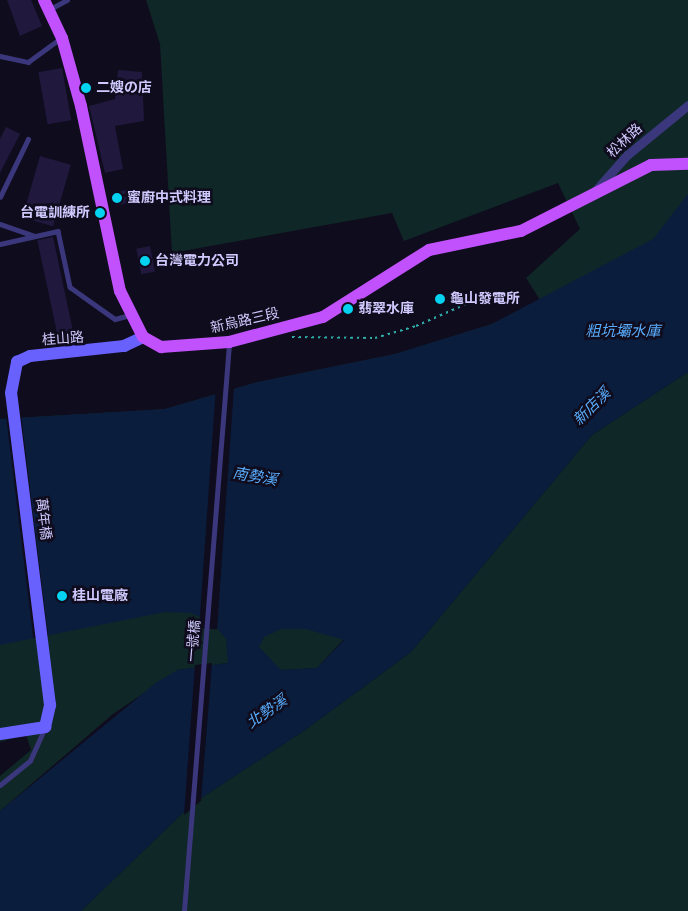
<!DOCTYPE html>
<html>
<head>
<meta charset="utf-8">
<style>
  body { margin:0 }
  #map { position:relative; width:688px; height:911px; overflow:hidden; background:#0f0c1d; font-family:"Source Sans 3","Noto Sans TC","Noto Sans JP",sans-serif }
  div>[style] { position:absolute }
  .green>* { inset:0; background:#0f2727 }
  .water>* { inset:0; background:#0b1d3d }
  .pier>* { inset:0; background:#0f0c1d; transform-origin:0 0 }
  .building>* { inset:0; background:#21183e; transform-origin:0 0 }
  .path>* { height:2px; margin-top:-1px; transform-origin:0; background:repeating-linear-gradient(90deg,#2eada8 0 2.5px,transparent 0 6.5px) }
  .lane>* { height:4.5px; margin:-2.25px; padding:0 2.25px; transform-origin:2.25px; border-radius:2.25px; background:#3b377c }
  .street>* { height:9px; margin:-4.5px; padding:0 4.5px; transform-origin:4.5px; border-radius:4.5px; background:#3b377c }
  .secondary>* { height:12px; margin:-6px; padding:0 6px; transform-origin:6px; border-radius:6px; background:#6861fd }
  .primary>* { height:12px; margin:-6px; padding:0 6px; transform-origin:6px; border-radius:6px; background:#c051fd }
  .dots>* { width:14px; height:14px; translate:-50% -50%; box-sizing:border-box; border:2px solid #0f0c1d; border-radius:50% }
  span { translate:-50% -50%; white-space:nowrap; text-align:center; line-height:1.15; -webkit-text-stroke:5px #0f0c1d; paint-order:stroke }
  .poi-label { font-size:14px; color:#d0c9fe; font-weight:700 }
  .left { translate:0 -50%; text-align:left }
  .right { translate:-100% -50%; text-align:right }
  .street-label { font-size:14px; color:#d0c9fe }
  .water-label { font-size:15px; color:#58adfd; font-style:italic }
</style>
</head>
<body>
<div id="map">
  <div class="green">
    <i style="clip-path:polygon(146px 0,688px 0,688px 271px,553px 394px,0 419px,165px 409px,258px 382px,395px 354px,492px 324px,540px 300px,526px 278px,580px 229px,558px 183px,404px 241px,392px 213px,172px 253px,160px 44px)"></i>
    <i style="clip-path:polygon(688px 372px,688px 911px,81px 911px,192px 804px,305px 730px,411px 652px,592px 435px)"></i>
    <i style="clip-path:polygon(0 495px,344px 639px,317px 668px,281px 670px,228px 663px,178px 670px,113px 714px,0 811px,0 776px,31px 750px,26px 735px,0 742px)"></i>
  </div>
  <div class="water">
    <i style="clip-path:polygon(evenodd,688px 194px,688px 372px,592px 435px,411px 652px,305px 730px,192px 804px,81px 911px,0 911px,0 811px,157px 682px,178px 670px,228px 663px,226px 639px,211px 621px,191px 613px,165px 612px,0 645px,0 419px,165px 409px,258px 382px,395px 354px,492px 324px,653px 239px,688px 194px,281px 629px,306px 629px,344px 640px,317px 668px,281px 670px,259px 647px,264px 637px,281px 629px)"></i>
  </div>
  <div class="pier">
    <i style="left:234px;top:387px;width:243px;height:18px;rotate:94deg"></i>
    <i style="left:21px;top:415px;width:223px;height:15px;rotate:83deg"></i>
    <i style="clip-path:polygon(212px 663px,201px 801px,184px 815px,195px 665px)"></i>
  </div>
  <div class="building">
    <i style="clip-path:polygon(7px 0,31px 0,42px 26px,20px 36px)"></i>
    <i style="left:62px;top:68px;width:53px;height:24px;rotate:80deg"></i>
    <i style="clip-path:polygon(118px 70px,142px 72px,144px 121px,115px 126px,123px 169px,105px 173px,89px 106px,115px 99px)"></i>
    <i style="clip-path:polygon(6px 127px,20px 134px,0 173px,0 139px)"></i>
    <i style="left:40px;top:156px;width:32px;height:64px;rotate:16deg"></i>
    <i style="left:135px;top:188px;width:13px;height:22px;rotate:77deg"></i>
    <i style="left:53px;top:237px;width:107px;height:16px;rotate:78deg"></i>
    <i style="left:150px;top:246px;width:26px;height:14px;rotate:79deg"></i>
  </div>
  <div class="path">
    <i style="left:292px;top:337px;width:83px;rotate:0.7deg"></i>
    <i style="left:375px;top:338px;width:43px;rotate:-16.3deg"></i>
    <i style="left:416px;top:326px;width:82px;rotate:-23.7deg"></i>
  </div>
  <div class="lane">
    <i style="left:50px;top:9px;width:19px;rotate:-28deg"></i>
    <i style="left:0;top:56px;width:29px;rotate:12deg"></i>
    <i style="left:28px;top:62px;width:41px;rotate:-36deg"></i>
    <i style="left:0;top:197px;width:64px;rotate:-64.2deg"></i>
    <i style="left:0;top:224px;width:36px;rotate:19deg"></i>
    <i style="left:0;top:244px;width:59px;rotate:-12.6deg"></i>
    <i style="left:58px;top:231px;width:57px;rotate:77.9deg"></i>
    <i style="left:70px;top:287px;width:55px;rotate:35.4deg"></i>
    <i style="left:115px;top:319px;width:16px;rotate:-15deg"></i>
    <i style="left:0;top:785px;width:38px;rotate:-39deg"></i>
    <i style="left:30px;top:761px;width:36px;rotate:-66deg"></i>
    <i style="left:184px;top:911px;width:569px;rotate:-85.46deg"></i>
  </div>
  <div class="street">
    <i style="left:595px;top:191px;width:48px;rotate:-48.4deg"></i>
    <i style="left:627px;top:155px;width:79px;rotate:-39.3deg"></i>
  </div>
  <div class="secondary">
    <i style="left:0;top:734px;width:46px;rotate:-8.8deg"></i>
    <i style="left:45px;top:727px;width:23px;rotate:-77deg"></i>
    <i style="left:50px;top:705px;width:314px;rotate:-97.1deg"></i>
    <i style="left:11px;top:393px;width:32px;rotate:-79deg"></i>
    <i style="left:17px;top:362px;width:14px;rotate:-25deg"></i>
    <i style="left:30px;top:356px;width:95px;rotate:-6.1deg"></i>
    <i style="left:124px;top:346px;width:21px;rotate:-25deg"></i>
  </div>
  <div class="primary">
    <i style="left:44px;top:0;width:42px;rotate:64.7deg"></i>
    <i style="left:62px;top:38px;width:71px;rotate:74.4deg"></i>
    <i style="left:81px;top:106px;width:189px;rotate:78.1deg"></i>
    <i style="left:120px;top:291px;width:51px;rotate:63.4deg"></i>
    <i style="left:143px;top:337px;width:21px;rotate:29deg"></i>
    <i style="left:161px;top:347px;width:68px;rotate:-4.2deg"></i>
    <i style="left:229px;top:342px;width:97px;rotate:-14.9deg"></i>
    <i style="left:323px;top:317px;width:125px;rotate:-32.3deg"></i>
    <i style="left:429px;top:250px;width:94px;rotate:-11.7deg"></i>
    <i style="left:521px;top:231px;width:146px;rotate:-26.9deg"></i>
    <i style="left:651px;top:165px;width:37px;rotate:-2deg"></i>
  </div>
  <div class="dots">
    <i style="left:86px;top:88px;background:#03d3f0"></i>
    <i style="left:117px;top:198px;background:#03d3f0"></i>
    <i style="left:100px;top:213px;background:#03d3f0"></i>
    <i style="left:145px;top:261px;background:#03d3f0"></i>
    <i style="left:440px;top:299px;background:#03d3f0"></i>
    <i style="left:348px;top:309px;background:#03d3f0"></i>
    <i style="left:62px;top:596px;background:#03d3f0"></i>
  </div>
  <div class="poi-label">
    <span class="left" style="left:96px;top:88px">二嫂の店</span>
    <span class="left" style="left:127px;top:198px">蜜廚中式料理</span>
    <span class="right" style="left:90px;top:213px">台電訓練所</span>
    <span class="left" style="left:155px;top:261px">台灣電力公司</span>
    <span class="left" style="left:450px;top:299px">龜山發電所</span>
    <span class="left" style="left:358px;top:309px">翡翠水庫</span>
    <span class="left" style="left:72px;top:596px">桂山電廠</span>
  </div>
  <div class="street-label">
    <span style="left:625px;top:141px;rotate:-43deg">松林路</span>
    <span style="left:245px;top:321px;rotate:-13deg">新烏路三段</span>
    <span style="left:63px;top:339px;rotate:-4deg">桂山路</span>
    <span style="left:43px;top:519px;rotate:83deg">萬年橋</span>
    <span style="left:194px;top:641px;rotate:-85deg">一號橋</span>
  </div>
  <div class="water-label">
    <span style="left:623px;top:332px">粗坑壩水庫</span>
    <span style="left:592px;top:407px;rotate:-45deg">新店溪</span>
    <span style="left:255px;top:477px;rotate:10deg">南勢溪</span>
    <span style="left:267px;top:712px;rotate:-35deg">北勢溪</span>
  </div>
</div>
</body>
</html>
